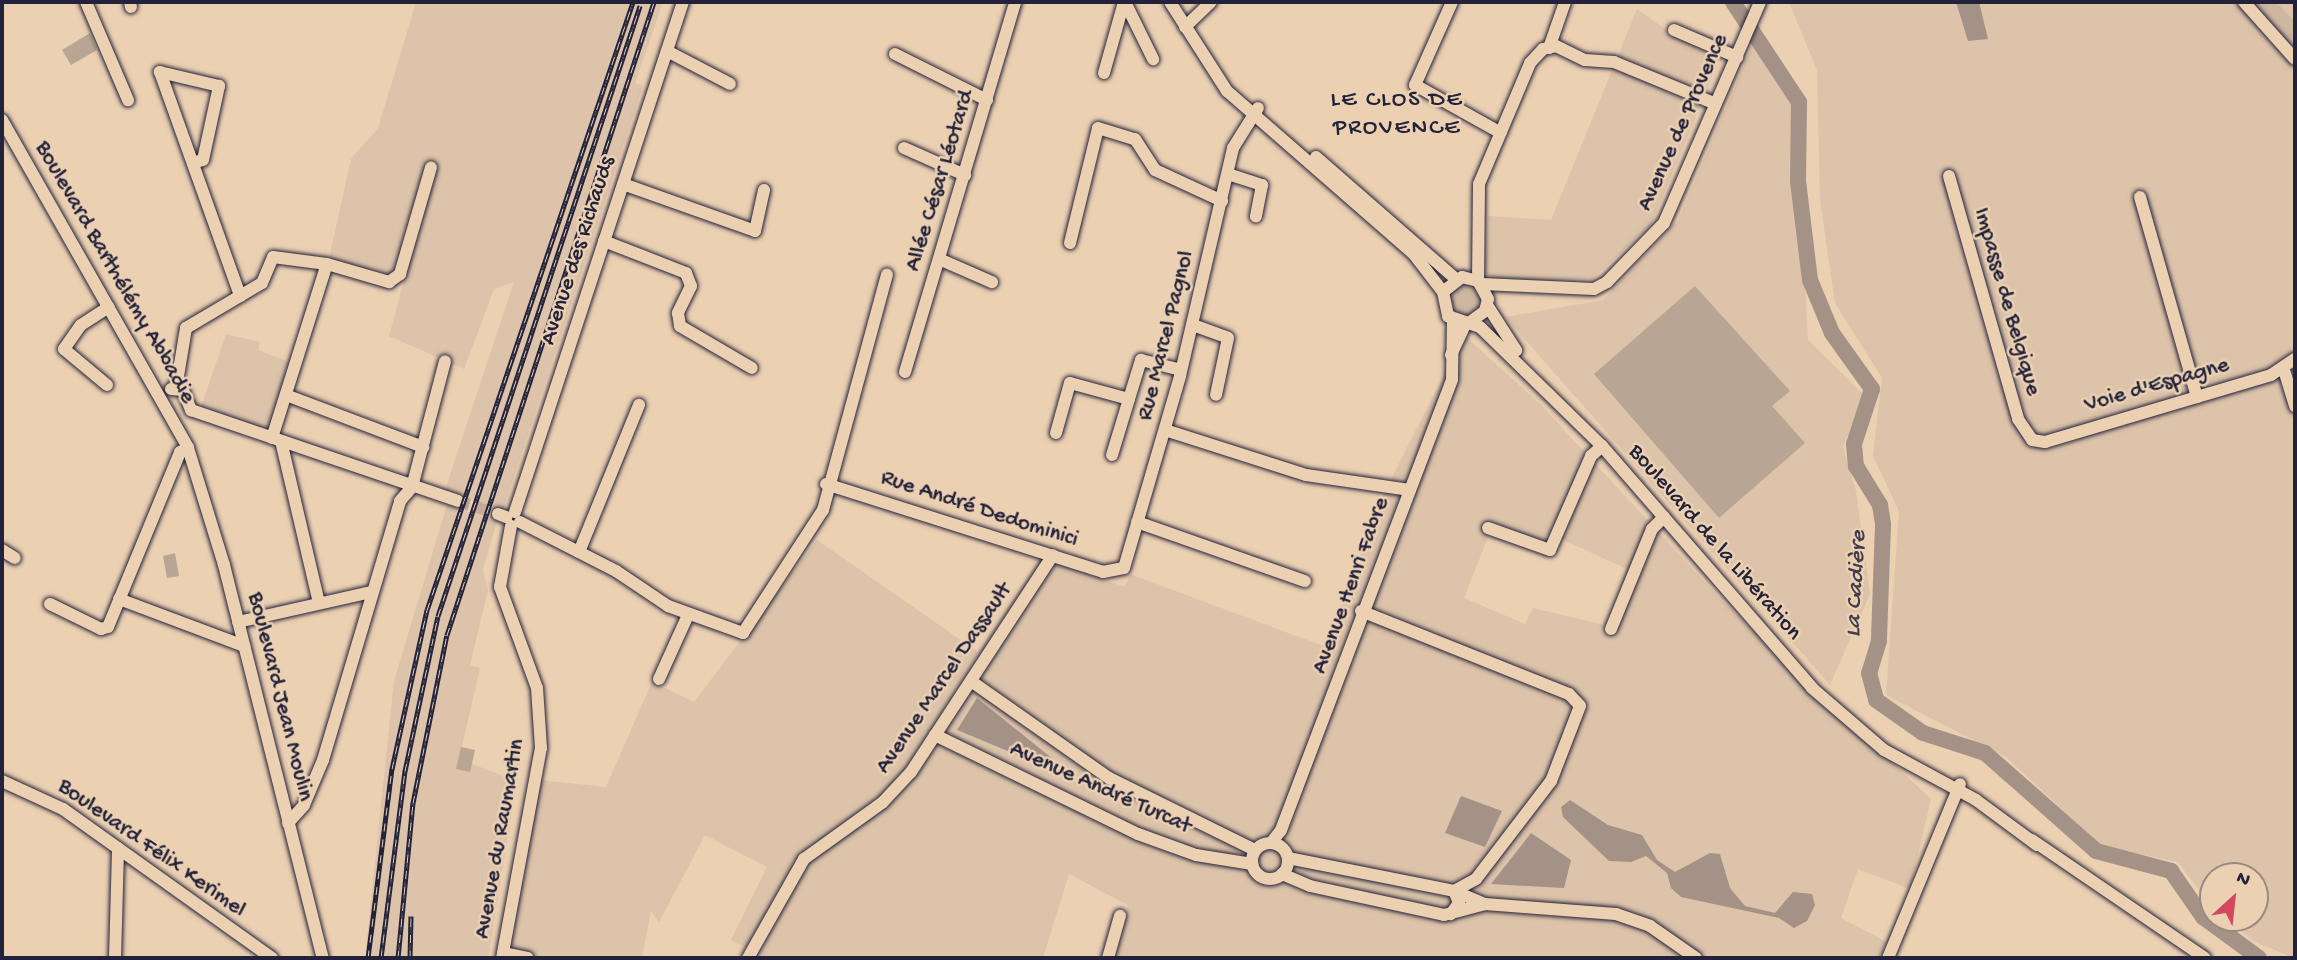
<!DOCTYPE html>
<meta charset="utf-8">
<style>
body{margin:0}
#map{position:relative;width:2297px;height:960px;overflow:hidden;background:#ebd0b2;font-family:"Gochi Hand",sans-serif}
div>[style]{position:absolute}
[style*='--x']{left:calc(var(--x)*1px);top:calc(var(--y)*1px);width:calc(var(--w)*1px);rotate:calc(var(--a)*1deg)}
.built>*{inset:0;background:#dcc3a9}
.green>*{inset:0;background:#ceb7a1}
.round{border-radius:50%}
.water>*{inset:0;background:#a49287}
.river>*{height:16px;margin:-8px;padding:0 8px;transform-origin:8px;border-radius:8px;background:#a49287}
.building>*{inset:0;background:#b9a594}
.minor-tunnel>*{height:12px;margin-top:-6px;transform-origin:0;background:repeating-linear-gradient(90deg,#c3ad9a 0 12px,transparent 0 18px)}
.roads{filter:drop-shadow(0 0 2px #22223b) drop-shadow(0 0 2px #22223b)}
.minor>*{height:12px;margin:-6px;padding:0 6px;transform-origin:6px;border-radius:6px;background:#ebd0b2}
.minor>.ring{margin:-6px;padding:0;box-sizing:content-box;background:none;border:12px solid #ebd0b2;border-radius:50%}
.rail>*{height:5px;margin-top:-2.5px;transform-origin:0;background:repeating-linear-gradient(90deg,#ebd0b2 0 8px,#22223b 0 16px);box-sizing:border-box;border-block:2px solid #22223b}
span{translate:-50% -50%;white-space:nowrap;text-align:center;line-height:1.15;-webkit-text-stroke:5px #ebd0b2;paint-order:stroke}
.street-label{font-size:23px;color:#22223b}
.neighbourhood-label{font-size:24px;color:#22223b;letter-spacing:2px}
.water-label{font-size:24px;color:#423e4e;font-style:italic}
.frame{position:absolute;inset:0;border:4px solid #22223b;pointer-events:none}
.north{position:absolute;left:2199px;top:862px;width:70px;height:70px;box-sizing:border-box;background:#ebd0b2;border:2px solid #9b8a82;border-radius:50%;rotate:27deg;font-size:19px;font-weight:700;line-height:28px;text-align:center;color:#22223b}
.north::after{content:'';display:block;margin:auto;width:24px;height:32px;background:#d1495b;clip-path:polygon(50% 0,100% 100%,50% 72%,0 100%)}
</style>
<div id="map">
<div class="built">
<div style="clip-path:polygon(416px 2px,663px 2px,635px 83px,643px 86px,503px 510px,445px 490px,514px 282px,494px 289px,464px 369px,389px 336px,404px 281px,329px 259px,351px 159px,378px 128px)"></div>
<div style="clip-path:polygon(1789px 2px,2295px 2px,2295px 958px,2255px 942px,2225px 918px,2255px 918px,2255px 876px,2213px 876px,2213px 909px,2178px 862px,2101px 846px,2006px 757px,1886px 695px,1899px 511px,1873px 456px,1882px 378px,1835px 303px,1820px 200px,1817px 70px)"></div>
<div style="clip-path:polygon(1637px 9px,1665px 29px,1722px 53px,1651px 225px,1592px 279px,1500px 281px,1485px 273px,1488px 216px,1551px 220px)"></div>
<div style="clip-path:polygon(1752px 46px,1795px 101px,1808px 340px,1865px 396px,1843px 447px,1856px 491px,1870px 594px,1830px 685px,1505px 317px,1603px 300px,1679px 219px)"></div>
<div style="clip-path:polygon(226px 334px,260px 342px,258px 350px,290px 362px,270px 432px,201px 407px)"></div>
<div style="clip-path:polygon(evenodd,1464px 335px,1541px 405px,1725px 604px,1931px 799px,1910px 889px,1858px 869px,1841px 918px,1887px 942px,1879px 958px,1112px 958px,1128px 905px,1069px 874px,1043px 958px,765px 958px,731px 940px,767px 867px,705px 835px,659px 922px,651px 911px,642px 958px,509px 958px,539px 780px,606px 787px,652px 682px,694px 702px,817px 540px,978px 652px,1041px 557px,1125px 587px,1130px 574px,1326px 647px,1382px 497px,1464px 335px,1492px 527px,1548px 548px,1557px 537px,1627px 569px,1608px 626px,1533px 608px,1525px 624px,1464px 598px,1492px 527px)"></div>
<div style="clip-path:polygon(447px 505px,497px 521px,483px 569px,488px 590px,470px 665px,480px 668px,457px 768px,472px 764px,509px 778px,514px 756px,521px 757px,488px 958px,365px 958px,394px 681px)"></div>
</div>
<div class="green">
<div style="clip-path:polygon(2251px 2px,2276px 2px,2295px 22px,2295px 51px)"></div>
<div class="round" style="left:1450px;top:285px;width:30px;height:30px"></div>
</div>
<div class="water">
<div style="clip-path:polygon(1956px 2px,1979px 2px,1988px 39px,1968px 41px)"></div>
<div style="clip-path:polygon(977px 698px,1053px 759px,1052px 764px,1046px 767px,957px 730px)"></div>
<div style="clip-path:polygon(1461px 796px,1502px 811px,1485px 847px,1445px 833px)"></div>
<div style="clip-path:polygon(1570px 800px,1608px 825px,1642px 835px,1657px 860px,1675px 872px,1710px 853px,1720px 854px,1730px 888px,1745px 906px,1775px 913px,1793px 892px,1812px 894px,1815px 905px,1807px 921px,1794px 928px,1779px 918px,1681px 897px,1671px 888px,1667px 873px,1646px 856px,1631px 862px,1609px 861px,1563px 817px,1561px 807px)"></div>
<div style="clip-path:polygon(1531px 833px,1571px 860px,1564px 888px,1491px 884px)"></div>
</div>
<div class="river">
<div style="--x:1733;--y:2;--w:120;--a:56.6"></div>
<div style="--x:1799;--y:102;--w:79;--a:90.7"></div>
<div style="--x:1798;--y:181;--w:100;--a:83.1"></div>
<div style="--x:1810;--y:280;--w:57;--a:67.5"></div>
<div style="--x:1832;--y:333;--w:69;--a:54.5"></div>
<div style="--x:1872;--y:389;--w:58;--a:108.1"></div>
<div style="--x:1854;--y:444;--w:22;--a:85"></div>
<div style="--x:1856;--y:466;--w:46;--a:58.4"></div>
<div style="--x:1880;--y:505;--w:19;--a:81"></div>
<div style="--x:1883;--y:524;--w:117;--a:92"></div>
<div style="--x:1879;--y:641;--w:34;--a:107"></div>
<div style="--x:1869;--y:673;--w:28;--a:75"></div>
<div style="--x:1876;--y:700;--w:57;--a:35.1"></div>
<div style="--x:1923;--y:733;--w:65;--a:17.9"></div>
<div style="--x:1985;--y:753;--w:148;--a:41.4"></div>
<div style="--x:2096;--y:851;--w:78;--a:14.9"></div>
<div style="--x:2171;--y:871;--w:56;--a:55.2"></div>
<div style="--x:2203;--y:917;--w:69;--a:36.2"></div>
</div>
<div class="building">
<div style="clip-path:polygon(90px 33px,97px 50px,71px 65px,62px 50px)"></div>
<div style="clip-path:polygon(1695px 286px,1790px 391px,1772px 406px,1805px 443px,1719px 518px,1594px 374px)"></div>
<div style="clip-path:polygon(175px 553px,179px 576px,167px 578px,163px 556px)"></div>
<div style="clip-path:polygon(461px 747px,475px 750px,470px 772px,456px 769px)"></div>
</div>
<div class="minor-tunnel">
<div style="--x:458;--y:501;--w:42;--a:18"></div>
</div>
<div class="roads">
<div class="minor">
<div style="--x:86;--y:2;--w:107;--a:66.8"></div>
<div style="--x:130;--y:2;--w:5;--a:79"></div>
<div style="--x:1125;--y:2;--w:64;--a:63.8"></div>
<div style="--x:1170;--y:2;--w:106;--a:57.4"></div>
<div style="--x:1227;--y:91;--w:247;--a:41.1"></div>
<div style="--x:1413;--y:253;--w:49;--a:52.4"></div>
<div style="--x:1452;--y:2;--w:91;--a:114"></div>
<div style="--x:1415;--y:85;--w:98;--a:29.2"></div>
<div style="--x:2244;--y:2;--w:76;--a:48.2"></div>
<div style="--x:1185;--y:27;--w:36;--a:-44"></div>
<div style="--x:1674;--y:30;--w:69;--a:23.2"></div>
<div style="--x:1549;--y:48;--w:49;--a:-70.8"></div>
<div style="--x:667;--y:51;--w:71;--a:27.6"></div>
<div style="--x:895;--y:54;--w:103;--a:26.6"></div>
<div style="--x:1104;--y:73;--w:74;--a:-74.3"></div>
<div style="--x:2;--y:120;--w:377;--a:60.4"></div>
<div style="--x:188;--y:448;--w:122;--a:72.9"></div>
<div style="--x:224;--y:565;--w:405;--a:75.9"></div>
<div style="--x:904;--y:148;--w:67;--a:23.9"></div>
<div style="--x:1316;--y:157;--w:186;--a:41.1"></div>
<div style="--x:193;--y:163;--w:10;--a:-17"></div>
<div style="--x:203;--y:160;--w:76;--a:-77.8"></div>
<div style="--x:219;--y:86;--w:61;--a:-166.7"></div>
<div style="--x:160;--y:72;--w:238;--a:70.3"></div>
<div style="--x:1228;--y:174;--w:36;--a:18"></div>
<div style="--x:1262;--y:185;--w:32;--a:101"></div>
<div style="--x:1949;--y:176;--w:253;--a:74.1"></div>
<div style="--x:2018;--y:419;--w:25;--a:56"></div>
<div style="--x:2032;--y:440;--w:13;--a:9"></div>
<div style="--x:2045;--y:442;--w:236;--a:-16.5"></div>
<div style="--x:2271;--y:375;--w:29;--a:-34"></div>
<div style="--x:623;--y:184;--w:140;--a:19.6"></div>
<div style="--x:755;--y:231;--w:42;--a:-77.6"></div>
<div style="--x:2140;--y:197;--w:208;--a:74.1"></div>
<div style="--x:604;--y:241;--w:88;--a:21.3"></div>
<div style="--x:686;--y:273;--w:14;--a:69"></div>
<div style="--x:691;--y:286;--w:30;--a:116"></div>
<div style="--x:678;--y:313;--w:13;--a:81"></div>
<div style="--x:680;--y:326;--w:83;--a:30.3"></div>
<div style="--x:1070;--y:243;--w:118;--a:-76.3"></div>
<div style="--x:1098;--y:128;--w:39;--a:17"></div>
<div style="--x:1135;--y:139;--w:37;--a:57"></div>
<div style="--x:1155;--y:170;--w:74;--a:24.8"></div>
<div style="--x:939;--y:259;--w:58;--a:23.5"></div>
<div style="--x:1478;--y:281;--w:97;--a:-89.4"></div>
<div style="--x:1479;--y:184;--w:131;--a:-67.1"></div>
<div style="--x:1530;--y:63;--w:19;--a:-47"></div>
<div style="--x:1543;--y:49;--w:13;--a:-13"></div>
<div style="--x:1556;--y:46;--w:32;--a:26"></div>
<div style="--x:1585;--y:60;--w:29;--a:4"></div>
<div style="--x:1614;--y:62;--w:110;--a:22.4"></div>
<div style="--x:1482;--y:284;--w:112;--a:2.6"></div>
<div style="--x:1594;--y:289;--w:15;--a:-28"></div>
<div style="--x:1607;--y:282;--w:82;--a:-46"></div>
<div style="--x:1664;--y:223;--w:241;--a:-66.5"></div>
<div style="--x:1487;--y:305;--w:54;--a:57.2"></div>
<div style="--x:1470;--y:322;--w:19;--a:-36"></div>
<div style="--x:1485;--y:311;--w:12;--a:-76"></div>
<div style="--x:1488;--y:299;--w:21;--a:-119"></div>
<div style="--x:1478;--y:281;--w:16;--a:-166"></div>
<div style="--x:1462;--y:277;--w:24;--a:142"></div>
<div style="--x:1443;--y:292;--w:25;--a:78"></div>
<div style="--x:1448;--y:316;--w:34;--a:19"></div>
<div style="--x:1480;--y:327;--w:170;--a:44.3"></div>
<div style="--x:1602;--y:446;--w:320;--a:49"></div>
<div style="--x:1812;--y:688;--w:95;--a:40.7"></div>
<div style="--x:1884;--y:750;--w:105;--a:28.5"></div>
<div style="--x:1976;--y:800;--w:76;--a:36.4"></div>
<div style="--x:1193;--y:325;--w:37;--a:20"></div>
<div style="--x:1228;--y:338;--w:58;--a:101.9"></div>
<div style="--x:1451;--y:355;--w:35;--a:-65"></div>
<div style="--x:2284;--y:370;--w:38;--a:73"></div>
<div style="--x:905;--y:372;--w:386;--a:-73.4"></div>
<div style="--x:107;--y:385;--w:56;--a:-140.1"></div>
<div style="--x:64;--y:349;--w:29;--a:-55"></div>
<div style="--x:81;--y:325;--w:33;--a:-33"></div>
<div style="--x:176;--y:388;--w:61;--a:-80.5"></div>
<div style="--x:186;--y:328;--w:88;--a:-30.6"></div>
<div style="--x:262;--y:283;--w:28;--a:-67"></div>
<div style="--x:273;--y:257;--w:54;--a:7.4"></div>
<div style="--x:327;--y:264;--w:65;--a:16.2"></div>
<div style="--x:389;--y:282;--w:14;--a:-36"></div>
<div style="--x:400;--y:274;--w:111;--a:-73.8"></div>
<div style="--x:171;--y:389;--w:12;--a:5"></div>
<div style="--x:183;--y:390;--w:22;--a:68"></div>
<div style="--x:286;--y:395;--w:147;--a:20.8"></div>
<div style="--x:191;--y:410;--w:282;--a:18.8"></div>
<div style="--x:1165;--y:430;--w:148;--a:17.7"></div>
<div style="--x:1306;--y:475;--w:105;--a:8.2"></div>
<div style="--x:1056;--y:433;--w:52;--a:-74.4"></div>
<div style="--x:1070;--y:383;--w:61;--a:15.2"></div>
<div style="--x:1129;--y:399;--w:41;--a:-72.9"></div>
<div style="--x:1141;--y:360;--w:41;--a:14"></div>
<div style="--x:272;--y:438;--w:182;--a:-72.5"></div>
<div style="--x:281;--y:441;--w:166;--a:76.8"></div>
<div style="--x:1112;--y:455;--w:59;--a:-73.1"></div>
<div style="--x:826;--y:484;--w:291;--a:17.6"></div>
<div style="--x:1103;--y:572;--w:21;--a:-11"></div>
<div style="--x:1124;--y:568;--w:200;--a:-73.7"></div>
<div style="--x:1180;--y:376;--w:234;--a:-76.9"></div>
<div style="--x:1233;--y:148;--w:47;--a:-58"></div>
<div style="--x:515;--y:512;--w:537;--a:-71.77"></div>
<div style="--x:498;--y:514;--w:9;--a:21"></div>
<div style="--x:520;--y:522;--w:108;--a:27"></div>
<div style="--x:616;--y:571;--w:63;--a:33.9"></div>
<div style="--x:668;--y:606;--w:80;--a:19.8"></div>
<div style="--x:743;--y:633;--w:147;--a:-57"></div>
<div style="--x:823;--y:510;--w:244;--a:-74.8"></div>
<div style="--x:1137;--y:522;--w:178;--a:19.4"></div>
<div style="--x:1488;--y:528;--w:66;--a:19.5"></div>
<div style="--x:1550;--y:550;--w:103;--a:-66.4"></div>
<div style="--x:1591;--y:456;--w:15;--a:-42"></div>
<div style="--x:2;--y:550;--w:15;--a:32"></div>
<div style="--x:579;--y:552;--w:159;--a:-67.8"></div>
<div style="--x:119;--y:599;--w:134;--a:20.6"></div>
<div style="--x:50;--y:604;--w:57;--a:26.1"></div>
<div style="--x:101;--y:629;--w:7;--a:-16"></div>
<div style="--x:108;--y:627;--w:189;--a:-67.6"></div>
<div style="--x:180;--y:452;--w:9;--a:-27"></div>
<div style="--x:1361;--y:611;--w:224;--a:21.8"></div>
<div style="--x:1569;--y:694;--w:16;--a:47"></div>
<div style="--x:1580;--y:706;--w:80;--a:111.1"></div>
<div style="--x:1551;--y:781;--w:123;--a:127.4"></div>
<div style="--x:1476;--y:879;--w:25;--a:151"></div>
<div style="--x:1454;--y:891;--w:13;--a:67"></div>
<div style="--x:1459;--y:903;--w:14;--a:126"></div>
<div style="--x:238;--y:622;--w:136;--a:-12.7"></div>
<div style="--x:1611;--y:629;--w:108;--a:-67.7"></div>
<div style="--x:1652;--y:529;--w:17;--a:-45"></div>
<div style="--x:659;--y:679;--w:70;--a:-65.6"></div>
<div style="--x:971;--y:681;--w:169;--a:35.1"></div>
<div style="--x:1109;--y:778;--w:163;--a:26.3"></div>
<div style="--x:935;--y:735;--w:226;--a:26"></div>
<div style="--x:1138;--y:834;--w:62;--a:19.9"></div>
<div style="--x:1196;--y:855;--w:57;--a:9.1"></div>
<div style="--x:2;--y:781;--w:67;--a:24.7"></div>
<div style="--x:63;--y:809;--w:257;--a:35.5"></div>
<div style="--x:288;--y:823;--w:24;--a:-48"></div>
<div style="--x:304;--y:805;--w:49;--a:-67.1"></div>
<div style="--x:323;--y:760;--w:270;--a:-73.4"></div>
<div style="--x:400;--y:501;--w:18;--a:-49"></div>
<div style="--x:412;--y:487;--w:130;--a:-75.3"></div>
<div style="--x:2032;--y:840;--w:209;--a:34.3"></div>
<div class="ring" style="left:1252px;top:843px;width:24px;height:24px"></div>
<div style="--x:1271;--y:843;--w:16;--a:-52"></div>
<div style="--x:1281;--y:830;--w:482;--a:-69.2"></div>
<div style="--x:1452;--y:379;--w:60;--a:-89"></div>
<div style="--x:1288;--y:858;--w:169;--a:11.2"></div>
<div style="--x:1454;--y:891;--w:34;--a:23"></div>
<div style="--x:1485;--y:904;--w:131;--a:4.4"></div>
<div style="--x:1616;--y:914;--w:36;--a:19"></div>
<div style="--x:1650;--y:926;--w:56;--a:34.8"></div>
<div style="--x:1282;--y:874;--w:30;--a:23"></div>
<div style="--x:1310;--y:886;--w:137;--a:12.2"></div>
<div style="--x:1444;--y:915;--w:42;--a:-15"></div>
<div style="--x:503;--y:953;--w:25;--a:11"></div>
<div style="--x:115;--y:958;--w:110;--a:-88.4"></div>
<div style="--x:502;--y:958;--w:214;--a:-79.5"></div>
<div style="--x:541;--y:748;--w:60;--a:-93.8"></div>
<div style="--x:537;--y:688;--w:108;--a:-110.1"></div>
<div style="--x:500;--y:587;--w:62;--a:-79.8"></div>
<div style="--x:748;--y:958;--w:114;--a:-60.5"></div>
<div style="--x:804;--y:859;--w:97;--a:-35.8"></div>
<div style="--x:883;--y:802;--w:41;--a:-47"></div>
<div style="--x:911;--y:772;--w:259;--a:-56.8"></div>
<div style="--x:1108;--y:958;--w:44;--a:-74.1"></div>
<div style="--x:1888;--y:958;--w:188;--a:-67.5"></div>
</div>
</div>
<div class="rail">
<div style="--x:368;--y:958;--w:191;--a:-82.8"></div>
<div style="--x:392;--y:769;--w:163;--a:-77.6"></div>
<div style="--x:427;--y:610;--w:642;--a:-71.28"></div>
<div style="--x:381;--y:958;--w:189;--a:-82.7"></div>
<div style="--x:405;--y:771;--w:158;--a:-78"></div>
<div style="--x:438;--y:616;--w:643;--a:-71.68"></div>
<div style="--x:398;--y:958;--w:156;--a:-84.5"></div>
<div style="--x:413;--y:803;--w:171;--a:-78.6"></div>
<div style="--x:447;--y:635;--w:666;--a:-71.89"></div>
<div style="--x:410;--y:958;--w:42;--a:-88.6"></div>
</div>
<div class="street-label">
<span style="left:1684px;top:123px;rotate:-66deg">Avenue de Provence</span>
<span style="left:941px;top:181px;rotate:-73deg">Allée César Léotard</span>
<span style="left:579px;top:251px;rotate:-72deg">Avenue des Richauds</span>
<span style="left:114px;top:273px;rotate:60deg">Boulevard Barthélémy Abbadie</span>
<span style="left:2006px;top:302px;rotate:74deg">Impasse de Belgique</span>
<span style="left:1167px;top:336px;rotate:-76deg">Rue Marcel Pagnol</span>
<span style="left:2157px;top:386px;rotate:-16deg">Voie d'Espagne</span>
<span style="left:979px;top:510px;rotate:18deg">Rue André Dedominici</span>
<span style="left:1714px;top:543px;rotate:49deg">Boulevard de la Libération</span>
<span style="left:1352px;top:586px;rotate:-70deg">Avenue Henri Fabre</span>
<span style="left:945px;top:679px;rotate:-56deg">Avenue Marcel Dassault</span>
<span style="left:279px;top:697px;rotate:76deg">Boulevard Jean Moulin</span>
<span style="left:1100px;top:789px;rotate:24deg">Avenue André Turcat</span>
<span style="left:501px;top:839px;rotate:-80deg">Avenue du Raumartin</span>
<span style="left:151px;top:849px;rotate:35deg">Boulevard Félix Kerimel</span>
</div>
<div class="neighbourhood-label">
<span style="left:1397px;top:115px">LE CLOS DE<br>PROVENCE</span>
</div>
<div class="water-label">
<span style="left:1857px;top:584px;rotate:-87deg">La Cadière</span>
</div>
<div class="frame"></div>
<div class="north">N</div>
</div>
